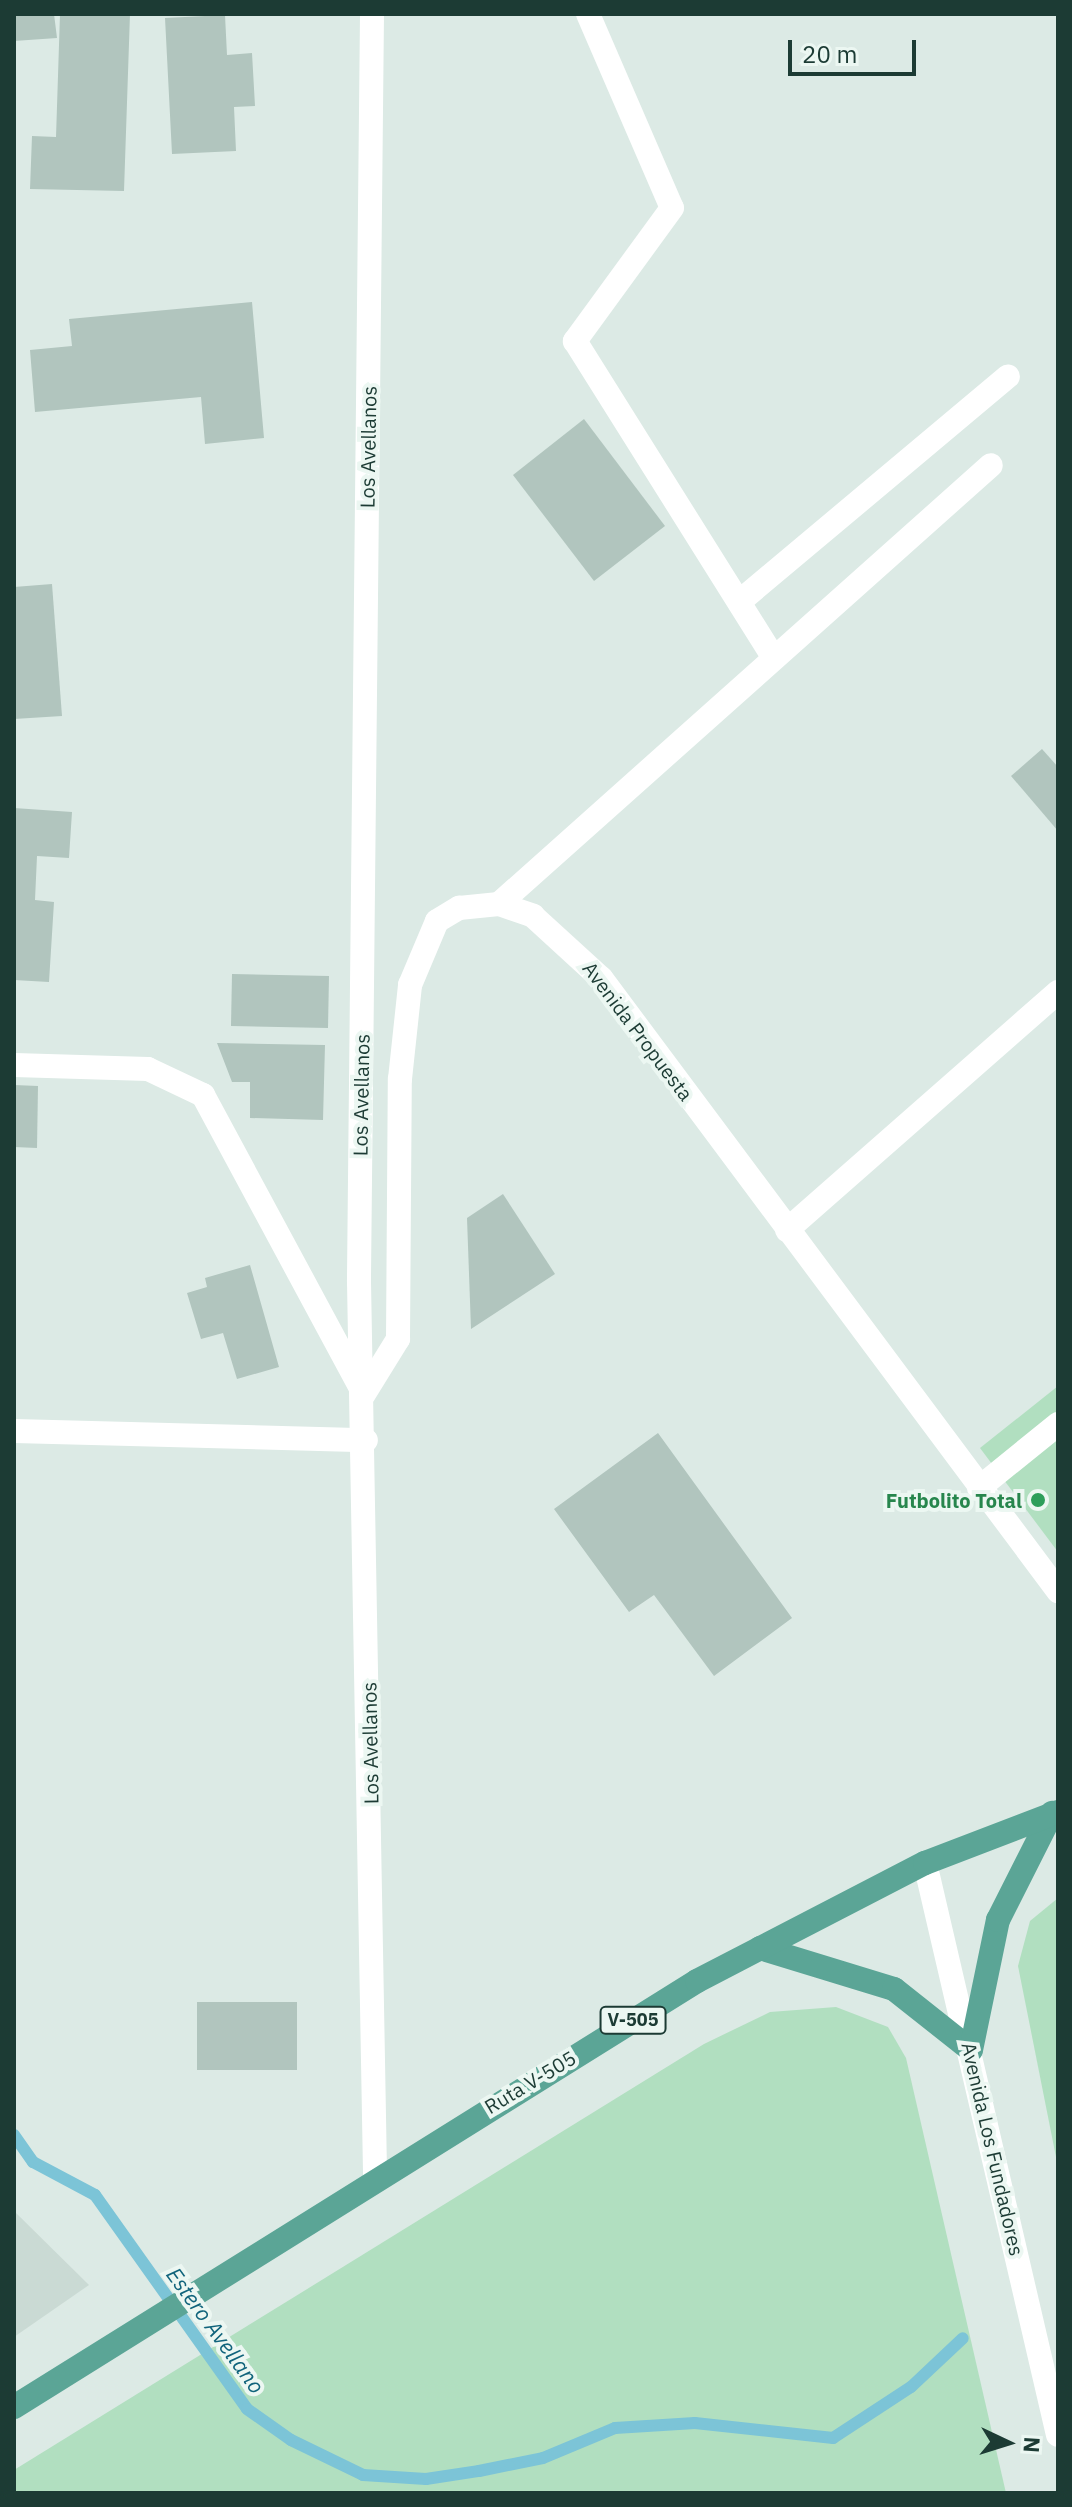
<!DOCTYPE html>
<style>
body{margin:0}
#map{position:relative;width:1072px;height:2507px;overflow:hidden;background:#dceae5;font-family:"IBM Plex Sans",sans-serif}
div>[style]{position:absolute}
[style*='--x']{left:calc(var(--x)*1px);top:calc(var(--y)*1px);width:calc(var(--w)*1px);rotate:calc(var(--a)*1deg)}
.built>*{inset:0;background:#cadad4}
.green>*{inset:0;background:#b1dfc0}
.stream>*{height:12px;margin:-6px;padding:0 6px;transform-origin:6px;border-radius:6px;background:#7cc4d7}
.building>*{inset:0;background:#b1c5be}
.minor>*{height:24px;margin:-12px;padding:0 12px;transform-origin:12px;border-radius:12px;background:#fff}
.major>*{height:24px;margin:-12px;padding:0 12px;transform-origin:12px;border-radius:12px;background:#5ba596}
.dots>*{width:22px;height:22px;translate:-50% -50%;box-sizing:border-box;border:4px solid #ecf7f2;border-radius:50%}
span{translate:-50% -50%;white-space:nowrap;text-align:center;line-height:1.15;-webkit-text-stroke:8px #ecf7f2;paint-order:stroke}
.shield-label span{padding:2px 6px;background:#ecf7f2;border:2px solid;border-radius:6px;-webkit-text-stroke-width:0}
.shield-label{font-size:18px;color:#1c3b34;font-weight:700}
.street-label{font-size:20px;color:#1c3b34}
.leisure-label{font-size:20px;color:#27864d;font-weight:700}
.right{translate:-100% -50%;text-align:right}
.water-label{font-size:22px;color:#11647c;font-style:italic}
.frame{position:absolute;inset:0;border:16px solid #1c3b34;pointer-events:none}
.north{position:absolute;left:968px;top:2403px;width:80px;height:80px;-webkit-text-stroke:6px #ecf7f2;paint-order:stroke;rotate:94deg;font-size:22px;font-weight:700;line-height:32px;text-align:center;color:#1c3b34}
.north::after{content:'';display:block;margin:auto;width:28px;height:36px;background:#1c3b34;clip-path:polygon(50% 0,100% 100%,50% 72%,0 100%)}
.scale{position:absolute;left:788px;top:40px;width:128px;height:36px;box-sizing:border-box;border:4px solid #1c3b34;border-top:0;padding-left:10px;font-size:24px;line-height:28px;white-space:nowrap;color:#1c3b34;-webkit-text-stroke:6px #ecf7f2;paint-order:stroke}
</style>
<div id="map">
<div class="built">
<div style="clip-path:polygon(14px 2211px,89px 2285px,14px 2337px)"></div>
</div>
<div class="green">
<div style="clip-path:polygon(1058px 1386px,1058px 1552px,980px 1448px)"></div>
<div style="clip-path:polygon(1058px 1898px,1058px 2167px,1018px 1966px,1030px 1921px)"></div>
<div style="clip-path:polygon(836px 2007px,888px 2027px,906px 2058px,1006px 2493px,14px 2493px,14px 2470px,704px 2044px,770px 2012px)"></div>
</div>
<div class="stream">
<div style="--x:14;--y:2135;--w:33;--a:55"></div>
<div style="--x:33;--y:2162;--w:70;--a:28"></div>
<div style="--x:95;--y:2195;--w:262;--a:54.6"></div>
<div style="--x:247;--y:2409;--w:54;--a:35.2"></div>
<div style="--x:291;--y:2440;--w:80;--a:25.9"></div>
<div style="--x:363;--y:2475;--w:63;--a:3.6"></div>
<div style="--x:426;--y:2479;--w:54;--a:-8.6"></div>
<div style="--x:479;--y:2471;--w:65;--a:-11.5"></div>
<div style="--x:543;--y:2458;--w:78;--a:-22.6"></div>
<div style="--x:615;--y:2428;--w:80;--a:-3.6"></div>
<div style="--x:695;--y:2423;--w:139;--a:6.2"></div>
<div style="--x:833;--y:2438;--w:93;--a:-33.2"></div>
<div style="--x:911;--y:2387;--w:71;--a:-43.3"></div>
</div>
<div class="building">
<div style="clip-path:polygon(14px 14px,54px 14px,57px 38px,14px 41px)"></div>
<div style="clip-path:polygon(60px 14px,130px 14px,124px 191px,30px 189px,32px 136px,56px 137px)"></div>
<div style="clip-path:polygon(225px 15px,227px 55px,252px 53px,255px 106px,234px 107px,236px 151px,172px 154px,165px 18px)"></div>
<div style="clip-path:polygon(252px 302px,264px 438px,205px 444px,201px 397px,35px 412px,30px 350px,72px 346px,69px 319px)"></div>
<div style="clip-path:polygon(584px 419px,665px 526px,594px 581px,513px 475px)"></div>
<div style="clip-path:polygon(52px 584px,62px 716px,14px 719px,14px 587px)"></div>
<div style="clip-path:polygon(1042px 749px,1058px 767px,1058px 831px,1011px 776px)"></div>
<div style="clip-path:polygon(14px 808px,72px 812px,69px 858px,37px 856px,35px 900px,54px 902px,49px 982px,14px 980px)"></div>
<div style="clip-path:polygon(232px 974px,329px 976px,328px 1028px,231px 1026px)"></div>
<div style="clip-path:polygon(217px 1043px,325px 1045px,323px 1120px,250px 1118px,250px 1082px,232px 1082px)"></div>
<div style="clip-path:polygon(14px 1085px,38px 1086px,37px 1148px,14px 1147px)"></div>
<div style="clip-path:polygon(503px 1194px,555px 1274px,471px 1329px,467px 1218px)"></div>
<div style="clip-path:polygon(250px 1265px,279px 1367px,237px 1379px,223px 1333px,201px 1339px,187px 1293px,207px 1287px,205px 1278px)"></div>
<div style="clip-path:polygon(658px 1433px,792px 1618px,714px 1676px,654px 1595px,629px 1612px,554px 1509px)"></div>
<div style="clip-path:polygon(197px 2002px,297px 2002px,297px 2070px,197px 2070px)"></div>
</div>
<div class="minor">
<div style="--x:372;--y:14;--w:1268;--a:90.59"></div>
<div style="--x:359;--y:1282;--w:894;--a:88.97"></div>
<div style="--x:588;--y:14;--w:211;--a:66.6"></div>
<div style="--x:672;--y:208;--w:165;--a:126.1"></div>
<div style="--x:575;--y:341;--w:374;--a:57.9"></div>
<div style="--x:739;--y:602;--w:351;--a:-40"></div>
<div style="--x:499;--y:904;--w:659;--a:-41.74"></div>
<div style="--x:14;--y:1065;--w:134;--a:1.7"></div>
<div style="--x:148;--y:1069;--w:61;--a:25.3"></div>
<div style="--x:203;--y:1095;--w:334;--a:61.7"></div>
<div style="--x:787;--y:1230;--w:361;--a:-41.3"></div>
<div style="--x:364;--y:1394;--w:65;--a:-58.3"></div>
<div style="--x:398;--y:1339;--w:260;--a:-89.6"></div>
<div style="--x:400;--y:1079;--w:95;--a:-83.9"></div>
<div style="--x:410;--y:985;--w:69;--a:-67.1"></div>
<div style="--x:437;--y:921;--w:26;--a:-31"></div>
<div style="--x:459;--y:908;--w:40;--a:-5.7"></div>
<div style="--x:499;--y:904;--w:36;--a:19"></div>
<div style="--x:533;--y:916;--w:92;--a:42.4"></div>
<div style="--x:601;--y:978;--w:765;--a:53.29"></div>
<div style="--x:14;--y:1431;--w:352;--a:1.5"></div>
<div style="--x:979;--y:1488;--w:102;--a:-39"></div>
<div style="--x:925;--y:1863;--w:587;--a:76.91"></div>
</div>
<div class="major">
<div style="--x:760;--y:1948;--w:140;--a:17"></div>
<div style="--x:894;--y:1989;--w:98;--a:38.4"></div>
<div style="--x:971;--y:2050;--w:133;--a:-78.3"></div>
<div style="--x:998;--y:1920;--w:120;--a:-63.2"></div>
<div style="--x:14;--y:2407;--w:805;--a:-31.95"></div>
<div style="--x:697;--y:1981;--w:257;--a:-27.4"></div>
<div style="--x:925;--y:1863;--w:142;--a:-21"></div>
</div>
<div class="dots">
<div style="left:1038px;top:1500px;background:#2e9e5b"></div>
</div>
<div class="shield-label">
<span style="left:633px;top:2020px">V-505</span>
</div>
<div class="street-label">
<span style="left:368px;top:447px;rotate:-89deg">Los Avellanos</span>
<span style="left:638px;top:1031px;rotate:53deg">Avenida Propuesta</span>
<span style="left:361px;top:1095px;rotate:-89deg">Los Avellanos</span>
<span style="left:370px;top:1743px;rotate:-91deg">Los Avellanos</span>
<span style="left:530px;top:2082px;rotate:-31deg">Ruta V-505</span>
<span style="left:993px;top:2149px;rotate:77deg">Avenida Los Fundadores</span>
</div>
<div class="leisure-label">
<span class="right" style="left:1022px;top:1500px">Futbolito Total</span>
</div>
<div class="water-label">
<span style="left:216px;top:2330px;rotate:54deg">Estero Avellano</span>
</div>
<div class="frame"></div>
<div class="north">N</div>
<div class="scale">20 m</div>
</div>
